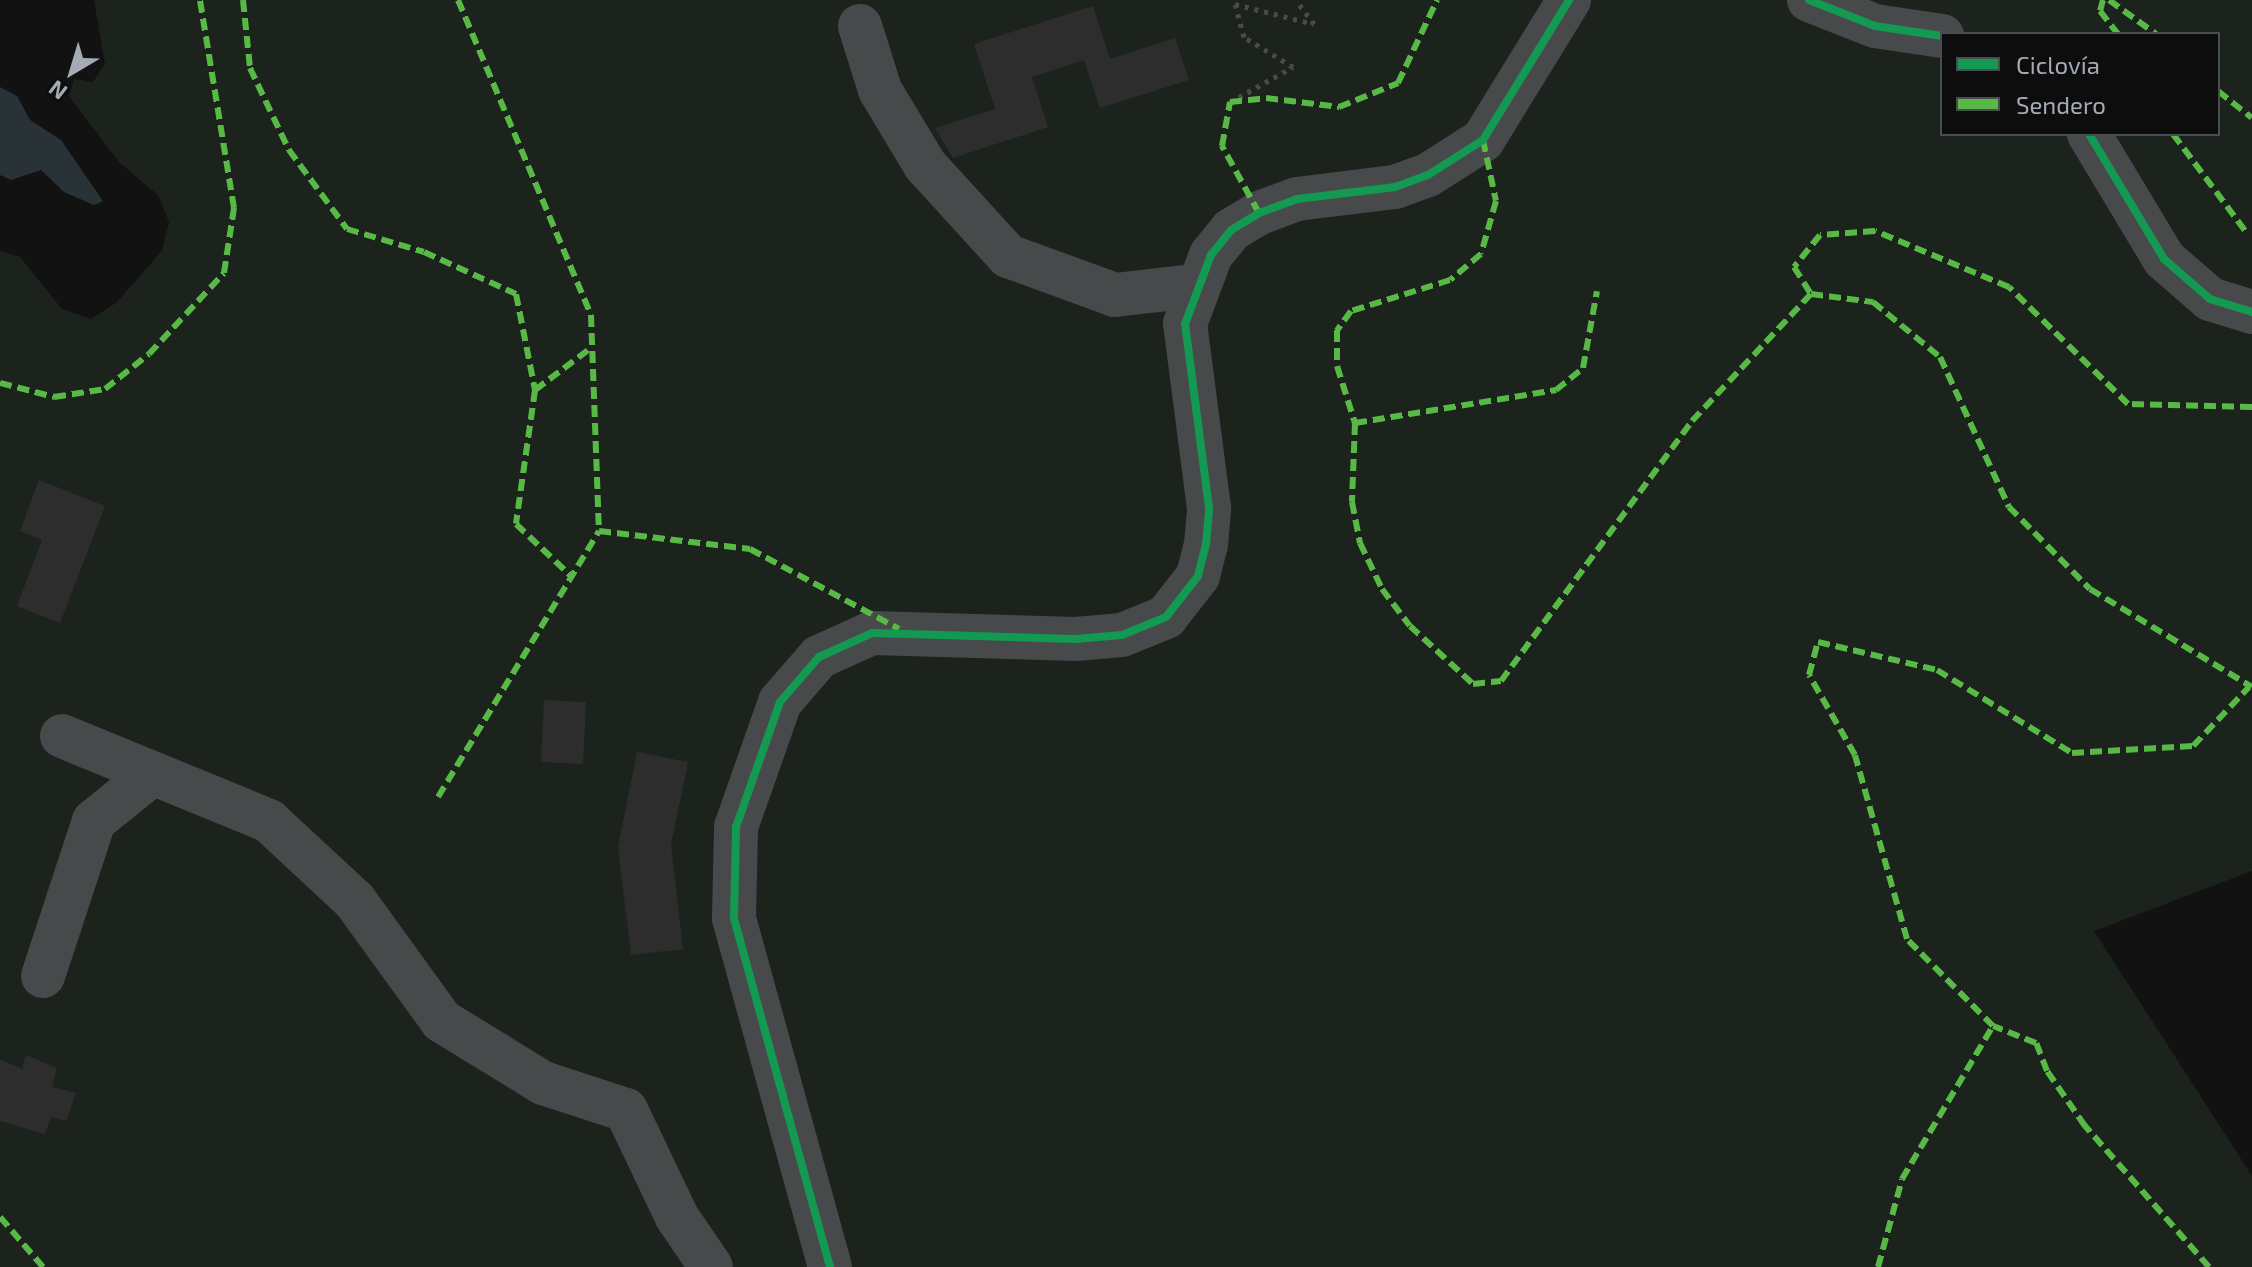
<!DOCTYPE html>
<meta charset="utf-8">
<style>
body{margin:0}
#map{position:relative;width:2252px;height:1267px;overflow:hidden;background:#121213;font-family:"Exo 2",sans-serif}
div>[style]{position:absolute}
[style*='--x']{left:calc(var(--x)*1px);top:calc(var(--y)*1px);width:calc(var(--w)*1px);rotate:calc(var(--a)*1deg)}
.green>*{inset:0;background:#1c231d}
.water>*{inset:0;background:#293236}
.building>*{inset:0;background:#2d2d2e}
.path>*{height:5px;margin-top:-2.5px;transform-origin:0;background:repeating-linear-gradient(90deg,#484a4d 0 4px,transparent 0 10px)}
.minor>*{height:44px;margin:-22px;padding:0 22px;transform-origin:22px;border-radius:22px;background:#47494b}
.quiet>*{height:6px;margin-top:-3px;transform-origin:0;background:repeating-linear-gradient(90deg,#58b947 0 12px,transparent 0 18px)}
.cycleway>*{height:8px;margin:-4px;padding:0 4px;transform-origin:4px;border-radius:4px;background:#139951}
span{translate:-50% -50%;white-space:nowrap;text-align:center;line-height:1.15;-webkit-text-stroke:7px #0d0d0e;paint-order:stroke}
.legend{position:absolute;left:1940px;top:32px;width:280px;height:104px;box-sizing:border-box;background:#0d0d0e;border:2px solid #494c50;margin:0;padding:10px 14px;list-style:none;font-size:24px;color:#a4abb4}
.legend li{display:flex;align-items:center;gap:16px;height:40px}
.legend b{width:40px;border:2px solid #494c50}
.north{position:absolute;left:32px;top:32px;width:80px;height:80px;-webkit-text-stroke:6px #0d0d0e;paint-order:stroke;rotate:218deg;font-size:22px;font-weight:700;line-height:32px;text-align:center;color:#a4abb4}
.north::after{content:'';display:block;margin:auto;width:28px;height:36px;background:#a4abb4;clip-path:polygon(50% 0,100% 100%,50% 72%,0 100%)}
</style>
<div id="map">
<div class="green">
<div style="clip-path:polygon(evenodd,94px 0,2252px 0,2252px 871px,2094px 931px,2252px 1176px,2252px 1267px,0 1267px,0 251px,20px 257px,62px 309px,91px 319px,116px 303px,162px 251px,169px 222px,158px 195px,119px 162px,69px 96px,74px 79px,93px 82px,105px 64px,94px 0,1942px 34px,2218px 34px,2218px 134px,1942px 134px,1942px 34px)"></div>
</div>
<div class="water">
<div style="clip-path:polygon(0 87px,17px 96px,30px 120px,61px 140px,103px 201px,94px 205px,64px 192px,41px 170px,11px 180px,0 175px)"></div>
</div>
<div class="building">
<div style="clip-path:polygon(1093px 6px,1110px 59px,1175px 38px,1189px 80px,1100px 108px,1084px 60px,1032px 77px,1048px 127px,953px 158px,935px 128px,995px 109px,974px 44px)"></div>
<div style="clip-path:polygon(39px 480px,105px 506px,60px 623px,17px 606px,42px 540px,20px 531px)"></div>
<div style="clip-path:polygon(544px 700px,586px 702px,583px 764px,541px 762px)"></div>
<div style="clip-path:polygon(637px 752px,688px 762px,671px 845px,683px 949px,631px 955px,618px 847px)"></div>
<div style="clip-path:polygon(26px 1055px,57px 1068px,52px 1087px,76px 1093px,66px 1121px,51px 1117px,45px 1134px,0 1121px,0 1059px,22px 1069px)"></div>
</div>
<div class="path">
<div style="--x:1230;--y:102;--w:72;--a:-29.1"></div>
<div style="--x:1293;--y:67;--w:57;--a:-148.5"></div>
<div style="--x:1244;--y:37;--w:34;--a:-105"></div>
<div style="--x:1235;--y:4;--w:81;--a:14.2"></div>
<div style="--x:1314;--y:24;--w:30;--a:-127"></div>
</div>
<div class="minor">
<div style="--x:1809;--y:0;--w:71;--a:21.5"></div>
<div style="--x:1875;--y:26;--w:68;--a:8.5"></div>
<div style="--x:860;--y:26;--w:67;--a:72.6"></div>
<div style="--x:880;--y:90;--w:87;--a:59"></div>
<div style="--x:925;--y:165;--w:123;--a:47.6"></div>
<div style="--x:1008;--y:256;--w:114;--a:20"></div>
<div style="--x:1115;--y:295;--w:80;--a:-6.5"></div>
<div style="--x:2089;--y:134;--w:146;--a:59"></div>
<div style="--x:2164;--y:259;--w:61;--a:41"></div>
<div style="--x:2210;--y:299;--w:44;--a:17.2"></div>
<div style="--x:62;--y:736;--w:224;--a:22.3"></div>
<div style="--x:269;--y:821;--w:117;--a:42.9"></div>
<div style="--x:355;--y:901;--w:148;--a:54.1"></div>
<div style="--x:442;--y:1021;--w:119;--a:31.5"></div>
<div style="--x:543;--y:1083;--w:87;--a:18"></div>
<div style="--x:626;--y:1110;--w:119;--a:64.5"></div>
<div style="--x:677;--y:1217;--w:60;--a:55.8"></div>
<div style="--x:43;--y:976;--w:163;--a:-71.8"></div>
<div style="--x:94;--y:821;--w:75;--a:-39"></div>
<div style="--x:830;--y:1267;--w:362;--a:-105.4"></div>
<div style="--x:734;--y:918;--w:91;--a:-88.7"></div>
<div style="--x:736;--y:827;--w:133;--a:-70.6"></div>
<div style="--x:780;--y:702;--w:60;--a:-49.1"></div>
<div style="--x:819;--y:657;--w:58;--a:-24.4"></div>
<div style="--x:872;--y:633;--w:203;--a:1.7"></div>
<div style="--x:1075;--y:639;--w:47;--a:-4.9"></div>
<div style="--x:1122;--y:635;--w:48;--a:-22.2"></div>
<div style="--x:1166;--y:617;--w:52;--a:-52"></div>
<div style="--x:1198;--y:576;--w:32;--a:-76"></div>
<div style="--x:1206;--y:545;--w:37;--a:-85"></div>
<div style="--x:1209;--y:508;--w:186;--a:-97.4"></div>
<div style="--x:1185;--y:324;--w:74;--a:-69.4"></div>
<div style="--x:1211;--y:255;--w:32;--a:-51"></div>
<div style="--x:1231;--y:230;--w:33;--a:-31"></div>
<div style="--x:1259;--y:213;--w:40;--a:-20.2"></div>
<div style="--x:1297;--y:199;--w:99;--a:-7"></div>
<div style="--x:1395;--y:187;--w:35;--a:-20"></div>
<div style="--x:1428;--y:175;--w:65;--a:-32.5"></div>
<div style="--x:1483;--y:140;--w:164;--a:-58.4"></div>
</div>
<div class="quiet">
<div style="--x:243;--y:0;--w:68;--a:84.1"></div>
<div style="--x:250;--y:68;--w:91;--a:64.6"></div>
<div style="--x:289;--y:150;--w:98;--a:53.7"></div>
<div style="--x:347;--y:229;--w:80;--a:16.6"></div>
<div style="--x:424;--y:252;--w:101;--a:24.5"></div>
<div style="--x:516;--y:294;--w:98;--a:78.8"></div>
<div style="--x:535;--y:390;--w:71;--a:-37"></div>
<div style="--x:458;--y:0;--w:342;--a:67.1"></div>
<div style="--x:591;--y:315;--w:216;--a:87.9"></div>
<div style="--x:2103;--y:0;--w:11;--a:105"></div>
<div style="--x:2100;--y:11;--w:29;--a:52"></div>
<div style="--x:2109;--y:0;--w:58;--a:35.9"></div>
<div style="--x:2218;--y:91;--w:43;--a:38.5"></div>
<div style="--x:2173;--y:134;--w:122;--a:53.3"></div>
<div style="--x:1483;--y:140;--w:62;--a:78"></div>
<div style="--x:1496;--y:201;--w:55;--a:105.8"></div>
<div style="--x:1481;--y:254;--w:40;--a:140"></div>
<div style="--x:1450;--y:280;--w:104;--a:162.6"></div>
<div style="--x:1351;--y:311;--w:24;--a:126"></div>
<div style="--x:1337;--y:330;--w:36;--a:90"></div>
<div style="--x:1337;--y:366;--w:60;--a:72.5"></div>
<div style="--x:1355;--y:423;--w:79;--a:92.2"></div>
<div style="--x:1352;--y:502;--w:42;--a:79"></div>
<div style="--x:1360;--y:543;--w:51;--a:64.4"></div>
<div style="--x:1382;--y:589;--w:46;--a:52.9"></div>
<div style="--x:1410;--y:626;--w:86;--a:42.6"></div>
<div style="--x:1473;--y:684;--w:28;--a:-6"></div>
<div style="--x:1501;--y:681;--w:323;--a:-53.7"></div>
<div style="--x:1692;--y:421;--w:174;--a:-46.9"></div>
<div style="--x:1259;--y:213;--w:77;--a:-118.9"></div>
<div style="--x:1222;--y:146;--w:45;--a:-79.7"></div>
<div style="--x:1230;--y:102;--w:36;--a:-6"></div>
<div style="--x:1266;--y:98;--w:74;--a:7"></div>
<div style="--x:1339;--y:107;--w:64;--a:-22.1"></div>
<div style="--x:1398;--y:83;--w:92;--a:-64.8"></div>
<div style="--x:0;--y:383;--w:56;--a:14.5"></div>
<div style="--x:54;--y:397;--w:52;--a:-8.9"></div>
<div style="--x:105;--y:389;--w:56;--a:-38.5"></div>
<div style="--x:149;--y:354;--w:110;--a:-47.2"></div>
<div style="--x:224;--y:273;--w:66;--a:-81.3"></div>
<div style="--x:234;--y:208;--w:211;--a:-99.3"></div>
<div style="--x:535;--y:390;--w:135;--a:98.1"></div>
<div style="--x:516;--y:524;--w:76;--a:43.4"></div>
<div style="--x:2252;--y:407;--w:124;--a:-178.6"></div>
<div style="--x:2128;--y:404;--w:167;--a:-135.5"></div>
<div style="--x:2009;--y:287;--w:145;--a:-157.3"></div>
<div style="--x:1875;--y:231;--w:55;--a:175.8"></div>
<div style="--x:1820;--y:235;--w:41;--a:129.1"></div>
<div style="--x:1794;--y:267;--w:32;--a:58"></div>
<div style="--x:1811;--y:294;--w:63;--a:7.4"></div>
<div style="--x:1873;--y:302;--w:87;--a:39.4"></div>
<div style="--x:1940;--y:357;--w:165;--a:65.3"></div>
<div style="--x:2009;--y:507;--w:115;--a:45.4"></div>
<div style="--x:2090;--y:589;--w:189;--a:31.2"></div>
<div style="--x:1355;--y:423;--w:204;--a:-9.3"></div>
<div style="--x:1556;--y:390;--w:35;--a:-39"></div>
<div style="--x:1583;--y:368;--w:78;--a:-79.7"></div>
<div style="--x:438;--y:797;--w:311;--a:-58.8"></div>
<div style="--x:599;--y:531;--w:152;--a:6.8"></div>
<div style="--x:750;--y:549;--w:169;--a:28.2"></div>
<div style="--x:0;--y:1217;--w:66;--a:49.3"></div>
<div style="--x:1878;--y:1267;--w:91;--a:-74.7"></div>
<div style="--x:1902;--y:1179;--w:178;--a:-59.3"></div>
<div style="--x:2209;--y:1267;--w:188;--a:-131.3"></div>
<div style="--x:2085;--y:1126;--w:67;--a:-124.6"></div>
<div style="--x:2047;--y:1071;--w:30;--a:-111"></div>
<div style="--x:2036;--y:1043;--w:46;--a:-158.4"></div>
<div style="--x:1993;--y:1026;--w:122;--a:-134.7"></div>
<div style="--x:1907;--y:939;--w:191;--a:-105.8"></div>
<div style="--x:1855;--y:755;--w:92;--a:-119.9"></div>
<div style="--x:1809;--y:675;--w:34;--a:-75"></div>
<div style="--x:1818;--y:642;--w:122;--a:13.2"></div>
<div style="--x:1937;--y:670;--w:158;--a:31.6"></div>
<div style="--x:2072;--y:753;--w:121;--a:-3.3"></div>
<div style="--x:2193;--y:746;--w:81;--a:-46.5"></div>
</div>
<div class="cycleway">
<div style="--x:1809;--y:0;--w:71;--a:21.5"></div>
<div style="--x:1875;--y:26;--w:68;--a:8.5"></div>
<div style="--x:2089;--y:134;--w:146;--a:59"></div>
<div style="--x:2164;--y:259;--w:61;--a:41"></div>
<div style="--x:2210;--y:299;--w:44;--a:17.2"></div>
<div style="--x:830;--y:1267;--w:362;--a:-105.4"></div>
<div style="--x:734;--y:918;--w:91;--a:-88.7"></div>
<div style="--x:736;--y:827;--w:133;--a:-70.6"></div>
<div style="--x:780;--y:702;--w:60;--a:-49.1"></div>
<div style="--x:819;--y:657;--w:58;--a:-24.4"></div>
<div style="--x:872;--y:633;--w:203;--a:1.7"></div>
<div style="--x:1075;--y:639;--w:47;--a:-4.9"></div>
<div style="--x:1122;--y:635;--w:48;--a:-22.2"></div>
<div style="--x:1166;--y:617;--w:52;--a:-52"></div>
<div style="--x:1198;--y:576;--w:32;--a:-76"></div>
<div style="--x:1206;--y:545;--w:37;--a:-85"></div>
<div style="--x:1209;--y:508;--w:186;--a:-97.4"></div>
<div style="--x:1185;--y:324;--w:74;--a:-69.4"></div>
<div style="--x:1211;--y:255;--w:32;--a:-51"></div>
<div style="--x:1231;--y:230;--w:33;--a:-31"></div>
<div style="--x:1259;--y:213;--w:40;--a:-20.2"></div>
<div style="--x:1297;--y:199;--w:99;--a:-7"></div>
<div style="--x:1395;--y:187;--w:35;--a:-20"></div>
<div style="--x:1428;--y:175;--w:65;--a:-32.5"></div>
<div style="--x:1483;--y:140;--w:164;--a:-58.4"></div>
</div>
<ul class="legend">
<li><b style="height:10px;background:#139951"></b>Ciclovía</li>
<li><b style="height:10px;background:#58b947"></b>Sendero</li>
</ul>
<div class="north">N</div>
</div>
